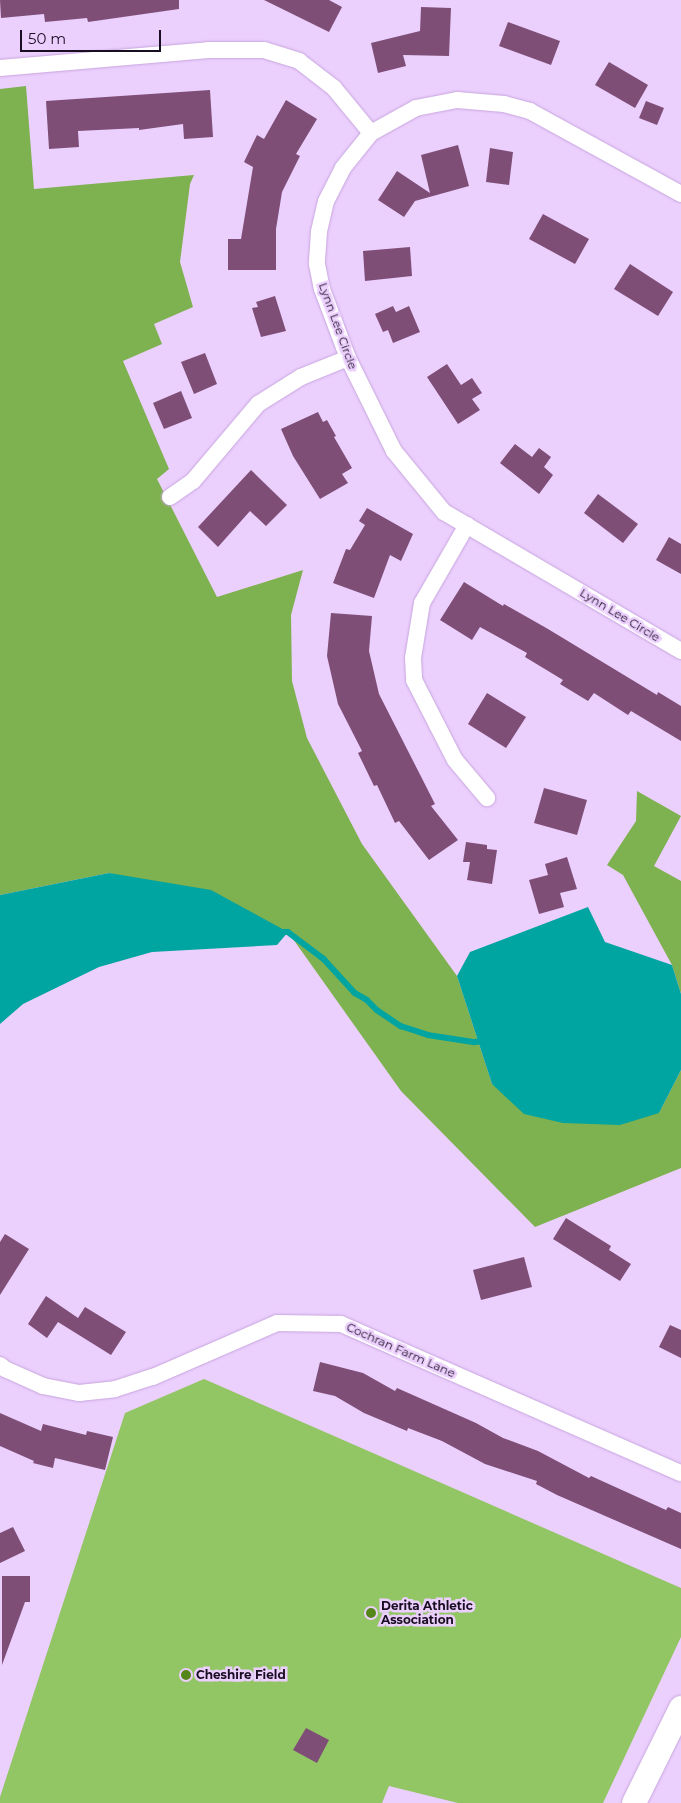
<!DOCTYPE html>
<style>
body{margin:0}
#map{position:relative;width:681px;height:1803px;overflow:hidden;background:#ebcffd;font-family:Montserrat,sans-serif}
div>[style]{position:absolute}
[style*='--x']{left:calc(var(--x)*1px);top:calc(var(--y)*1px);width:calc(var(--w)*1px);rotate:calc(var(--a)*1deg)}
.green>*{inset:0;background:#92c564}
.forest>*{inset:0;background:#7eb14f}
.water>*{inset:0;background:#00a4a0}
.stream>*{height:5.5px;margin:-2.75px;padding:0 2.75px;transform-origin:2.75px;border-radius:2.75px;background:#00a4a0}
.building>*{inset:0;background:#7e4e77}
.roads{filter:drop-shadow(0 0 1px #c7a5dd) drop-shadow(0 0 1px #c7a5dd)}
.minor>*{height:16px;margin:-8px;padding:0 8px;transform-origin:8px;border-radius:8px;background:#fff}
.secondary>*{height:24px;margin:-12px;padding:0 12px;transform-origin:12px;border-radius:12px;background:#fff}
.dots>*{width:14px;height:14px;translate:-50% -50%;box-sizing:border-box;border:2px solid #ebcffd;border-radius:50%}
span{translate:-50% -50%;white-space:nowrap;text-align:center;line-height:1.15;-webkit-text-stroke:5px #ebcffd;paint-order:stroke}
.street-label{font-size:12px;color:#190d21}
.poi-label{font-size:12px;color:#190d21;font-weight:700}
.left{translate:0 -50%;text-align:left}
.scale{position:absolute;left:20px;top:30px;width:141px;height:22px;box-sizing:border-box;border:2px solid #190d21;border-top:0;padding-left:6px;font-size:15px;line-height:18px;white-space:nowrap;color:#190d21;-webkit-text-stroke:4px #ebcffd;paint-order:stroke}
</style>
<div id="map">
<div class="green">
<div style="clip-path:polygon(204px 1379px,681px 1588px,681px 1637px,603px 1803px,458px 1803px,389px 1786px,382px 1803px,0 1803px,0 1797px,125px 1413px)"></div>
</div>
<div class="forest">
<div style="clip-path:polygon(26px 86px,34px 189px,194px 175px,190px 184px,180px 262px,193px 307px,154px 324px,162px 344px,123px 361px,169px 469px,157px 479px,217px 597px,303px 570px,291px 615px,292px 681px,307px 738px,362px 844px,457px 976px,492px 1084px,659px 1113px,681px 1070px,681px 1168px,535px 1227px,401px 1091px,288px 932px,109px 873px,0 895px,0 89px)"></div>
<div style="clip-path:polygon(637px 791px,681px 816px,654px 866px,681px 881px,681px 994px,672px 965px,623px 875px,607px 865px,636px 821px)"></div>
</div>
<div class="water">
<div style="clip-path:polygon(109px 873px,211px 890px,288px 932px,277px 945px,152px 952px,99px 967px,23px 1004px,0 1024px,0 895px)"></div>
<div style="clip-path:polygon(588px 907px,605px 942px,672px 965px,681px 994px,681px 1070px,659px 1113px,620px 1125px,563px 1123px,524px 1114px,492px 1084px,457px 976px,470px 952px)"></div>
</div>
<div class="stream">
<div style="--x:281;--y:932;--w:7;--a:0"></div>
<div style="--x:288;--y:932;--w:45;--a:36.9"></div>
<div style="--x:324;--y:959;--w:46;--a:47.6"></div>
<div style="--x:355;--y:993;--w:14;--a:30"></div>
<div style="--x:367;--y:1000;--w:14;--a:45"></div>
<div style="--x:377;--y:1010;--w:29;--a:34"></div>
<div style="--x:401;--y:1026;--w:28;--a:18"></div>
<div style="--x:428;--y:1035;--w:47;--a:8.7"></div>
<div style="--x:474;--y:1042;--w:10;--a:-6"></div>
</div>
<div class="building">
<div style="clip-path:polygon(0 0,179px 0,179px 9px,88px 22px,87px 18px,45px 22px,44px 14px,1px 18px)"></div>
<div style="clip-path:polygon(264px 0,329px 0,342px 7px,329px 32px)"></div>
<div style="clip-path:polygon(421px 7px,451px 8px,449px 56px,403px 55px,406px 66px,378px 73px,371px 43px,420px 31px)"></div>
<div style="clip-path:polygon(508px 22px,560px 41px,551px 65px,499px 46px)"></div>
<div style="clip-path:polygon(609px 62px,648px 85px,635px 108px,595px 85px)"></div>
<div style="clip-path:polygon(210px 90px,213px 137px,184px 139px,183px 124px,139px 130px,139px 128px,78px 131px,79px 147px,49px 149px,46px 101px)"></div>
<div style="clip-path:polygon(286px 100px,317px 119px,296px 154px,300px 156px,282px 192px,276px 229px,276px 270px,228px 270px,228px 239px,241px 239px,253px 167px,244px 162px,257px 135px,264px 139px)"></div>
<div style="clip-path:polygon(646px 101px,664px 108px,657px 125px,639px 118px)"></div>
<div style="clip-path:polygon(458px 145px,469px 186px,415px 201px,404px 217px,378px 200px,397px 171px,430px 193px,421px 155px)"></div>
<div style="clip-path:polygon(490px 148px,513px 152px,509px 185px,486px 182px)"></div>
<div style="clip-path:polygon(543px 214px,589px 239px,575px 264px,529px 239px)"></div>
<div style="clip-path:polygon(410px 247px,412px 276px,365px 281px,363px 251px)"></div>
<div style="clip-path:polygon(630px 264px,673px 292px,658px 316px,614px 289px)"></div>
<div style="clip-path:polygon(275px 296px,286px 331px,261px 337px,252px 308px,258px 307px,256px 302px)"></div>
<div style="clip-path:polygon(393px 306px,396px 312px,409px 306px,420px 332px,393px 343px,388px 330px,383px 332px,375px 314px)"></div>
<div style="clip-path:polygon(205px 353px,217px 384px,194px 394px,181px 362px)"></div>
<div style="clip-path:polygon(447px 364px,461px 385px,472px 378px,482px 393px,472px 399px,480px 410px,458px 424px,427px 377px)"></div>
<div style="clip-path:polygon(181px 391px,192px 418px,164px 429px,153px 403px)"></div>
<div style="clip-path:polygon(318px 412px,323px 422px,327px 420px,336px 436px,334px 437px,352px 468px,342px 474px,348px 483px,320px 499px,293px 456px,281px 429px)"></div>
<div style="clip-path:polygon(515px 444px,532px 457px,539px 448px,551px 457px,544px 467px,553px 475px,539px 494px,500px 463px)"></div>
<div style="clip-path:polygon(251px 470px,287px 505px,266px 526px,250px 511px,218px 547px,198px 527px)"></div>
<div style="clip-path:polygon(598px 494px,638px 524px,623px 543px,584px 513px)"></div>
<div style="clip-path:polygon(367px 508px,413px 534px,401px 561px,390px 555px,374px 598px,333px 583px,346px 549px,350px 550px,365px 525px,359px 521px)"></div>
<div style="clip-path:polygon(669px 537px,681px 544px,681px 574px,656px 560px)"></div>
<div style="clip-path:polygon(464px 582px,503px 606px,504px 604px,548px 629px,657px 695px,658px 692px,681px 706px,681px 741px,631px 711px,628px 715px,594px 693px,588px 701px,560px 684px,563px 680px,525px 657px,527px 653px,480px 627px,472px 640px,440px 620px)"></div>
<div style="clip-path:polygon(331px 613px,372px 616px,369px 651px,379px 694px,435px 804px,431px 806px,458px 840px,429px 860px,399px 821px,395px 823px,377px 785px,374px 786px,358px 753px,362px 751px,338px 704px,327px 656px)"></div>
<div style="clip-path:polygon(487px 693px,526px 717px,506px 748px,468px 724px)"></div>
<div style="clip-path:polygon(544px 788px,587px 800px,577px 835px,534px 823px)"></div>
<div style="clip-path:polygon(466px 842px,487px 845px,487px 849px,497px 850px,492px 884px,467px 880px,470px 862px,463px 862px)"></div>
<div style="clip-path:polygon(567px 857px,577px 889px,560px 893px,564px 907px,539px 914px,529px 880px,548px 875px,545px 864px)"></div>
<div style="clip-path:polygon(566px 1218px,611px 1246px,609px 1250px,631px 1264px,620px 1281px,553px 1239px)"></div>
<div style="clip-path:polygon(5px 1234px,29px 1249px,0 1295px,0 1242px)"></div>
<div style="clip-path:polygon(524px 1257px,532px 1287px,481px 1300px,473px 1270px)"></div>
<div style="clip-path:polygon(46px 1296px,78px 1318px,85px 1307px,126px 1332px,111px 1355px,58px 1322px,47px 1338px,28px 1324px)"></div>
<div style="clip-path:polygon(670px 1325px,681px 1330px,681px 1358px,659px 1347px)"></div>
<div style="clip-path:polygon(320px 1362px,363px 1373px,395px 1391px,397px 1388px,476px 1423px,503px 1438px,538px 1451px,589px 1478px,591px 1476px,666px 1510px,668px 1507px,681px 1513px,681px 1549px,557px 1495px,536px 1484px,537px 1481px,485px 1464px,442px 1441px,408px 1428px,407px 1431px,364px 1413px,335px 1396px,313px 1391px)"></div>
<div style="clip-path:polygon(0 1413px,41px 1431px,43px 1424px,86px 1435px,87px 1431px,113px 1437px,105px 1470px,55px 1458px,53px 1468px,33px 1463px,34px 1461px,0 1446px)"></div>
<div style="clip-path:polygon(13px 1527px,25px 1551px,0 1563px,0 1533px)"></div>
<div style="clip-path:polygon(2px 1576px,30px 1576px,30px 1602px,25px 1602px,2px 1665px)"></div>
<div style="clip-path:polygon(306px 1728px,329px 1740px,317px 1763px,293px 1750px)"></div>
</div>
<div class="roads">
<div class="minor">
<div style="--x:0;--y:68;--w:209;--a:-4.9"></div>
<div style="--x:208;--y:50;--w:56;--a:0"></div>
<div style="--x:264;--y:50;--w:37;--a:17"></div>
<div style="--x:299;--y:61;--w:44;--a:37.6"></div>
<div style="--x:334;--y:88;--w:58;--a:50.6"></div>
<div style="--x:681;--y:194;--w:172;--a:-151.2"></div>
<div style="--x:530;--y:111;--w:27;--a:-165"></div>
<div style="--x:504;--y:104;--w:47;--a:-175.1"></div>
<div style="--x:457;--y:100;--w:42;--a:169"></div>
<div style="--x:416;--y:108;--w:51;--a:150.9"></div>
<div style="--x:371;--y:133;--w:45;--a:128.7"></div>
<div style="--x:343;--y:168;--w:37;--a:117"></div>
<div style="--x:326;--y:201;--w:32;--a:103"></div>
<div style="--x:319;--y:232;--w:32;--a:94"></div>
<div style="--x:317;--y:264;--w:25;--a:79"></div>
<div style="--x:322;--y:289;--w:74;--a:69.4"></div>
<div style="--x:348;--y:358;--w:104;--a:63.7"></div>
<div style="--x:394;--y:451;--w:79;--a:50.7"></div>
<div style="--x:444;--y:512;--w:275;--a:30.4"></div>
<div style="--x:170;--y:497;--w:28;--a:-35"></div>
<div style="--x:193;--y:481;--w:101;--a:-49.8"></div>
<div style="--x:258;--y:404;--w:51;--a:-32.1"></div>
<div style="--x:301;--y:377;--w:51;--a:-22"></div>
<div style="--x:467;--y:525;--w:90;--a:120"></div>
<div style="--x:422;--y:603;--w:56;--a:99.3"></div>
<div style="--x:413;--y:658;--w:22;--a:87"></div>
<div style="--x:414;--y:680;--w:90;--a:62.9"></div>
<div style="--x:455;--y:760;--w:50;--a:49.9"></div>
<div style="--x:0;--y:1365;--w:6;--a:39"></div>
<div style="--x:5;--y:1369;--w:42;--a:24.1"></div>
<div style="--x:43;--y:1386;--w:37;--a:11"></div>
<div style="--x:79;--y:1393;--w:36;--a:-6"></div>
<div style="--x:115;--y:1389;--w:40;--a:-18"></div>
<div style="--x:153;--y:1377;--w:135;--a:-23.5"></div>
<div style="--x:277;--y:1323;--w:64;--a:0.9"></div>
<div style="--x:341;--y:1324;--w:371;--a:23.7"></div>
</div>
<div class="secondary">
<div style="--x:634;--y:1803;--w:106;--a:-63.7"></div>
</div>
</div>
<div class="dots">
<div style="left:371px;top:1613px;background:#548619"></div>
<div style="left:186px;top:1675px;background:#548619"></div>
</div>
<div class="street-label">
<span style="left:338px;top:326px;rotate:70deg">Lynn Lee Circle</span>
<span style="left:620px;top:615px;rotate:31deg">Lynn Lee Circle</span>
<span style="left:401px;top:1350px;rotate:24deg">Cochran Farm Lane</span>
</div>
<div class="poi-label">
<span class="left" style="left:381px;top:1613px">Derita Athletic<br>Association</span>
<span class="left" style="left:196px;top:1675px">Cheshire Field</span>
</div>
<div class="scale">50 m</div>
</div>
